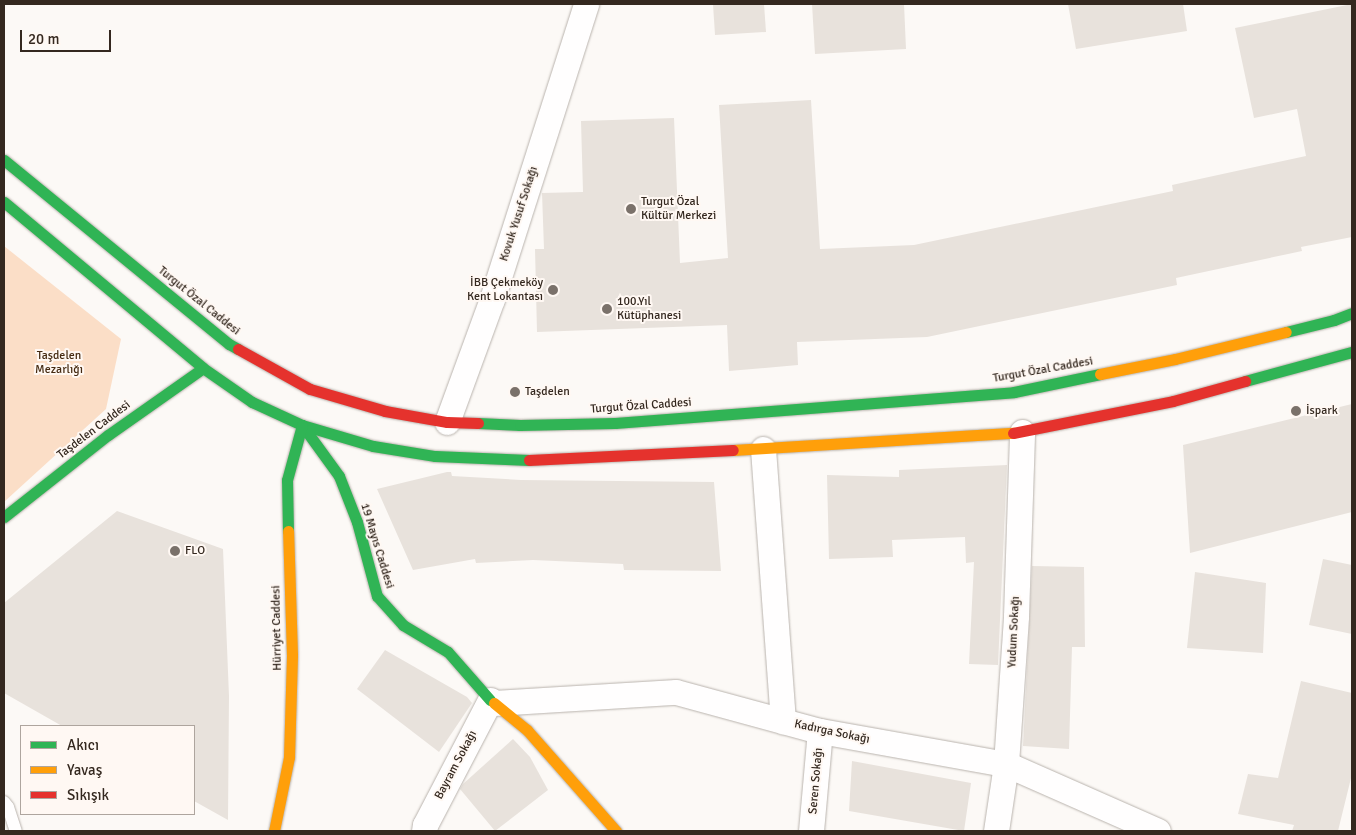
<!DOCTYPE html>
<meta charset="utf-8">
<style>
body{margin:0}
#map{position:relative;width:1356px;height:835px;overflow:hidden;background:#fcf9f6;font-family:Signika,sans-serif}
div>[style]{position:absolute}
[style*='--x']{left:calc(var(--x)*1px);top:calc(var(--y)*1px);width:calc(var(--w)*1px);rotate:calc(var(--a)*1deg)}
.green>*{inset:0;background:#fbdec7}
.building>*{inset:0;background:#e8e2dc}
.roads{filter:drop-shadow(0 0 1px #b9b3ad) drop-shadow(0 0 1px #b9b3ad)}
.lane>*{height:12px;margin:-6px;padding:0 6px;transform-origin:6px;border-radius:6px;background:#fffefe}
.street>*{height:25px;margin:-12.5px;padding:0 12.5px;transform-origin:12.5px;border-radius:12.5px;background:#fffefe}
.fast>*{height:11px;margin:-5.5px;padding:0 5.5px;transform-origin:5.5px;border-radius:5.5px;background:#30b455}
.slow>*{height:11px;margin:-5.5px;padding:0 5.5px;transform-origin:5.5px;border-radius:5.5px;background:#ff9f0a}
.jam>*{height:11px;margin:-5.5px;padding:0 5.5px;transform-origin:5.5px;border-radius:5.5px;background:#e5322d}
.dots>*{width:14px;height:14px;translate:-50% -50%;box-sizing:border-box;border:2px solid #fff8f3;border-radius:50%}
span{translate:-50% -50%;white-space:nowrap;text-align:center;line-height:1.15;-webkit-text-stroke:4px #fff8f3;paint-order:stroke}
.poi-label{font-size:12px;color:#34281f}
.left{translate:0 -50%;text-align:left}
.right{translate:-100% -50%;text-align:right}
.street-label{font-size:12px;color:#34281f}
.park-label{font-size:12px;color:#452a11}
.frame{position:absolute;inset:0;border:5px solid #34281f;pointer-events:none}
.legend{position:absolute;left:20px;top:725px;width:175px;height:90px;box-sizing:border-box;background:#fff8f3;border:1px solid #aea59e;margin:0;padding:6px 9px;list-style:none;font-size:15px;color:#34281f}
.legend li{display:flex;align-items:center;gap:10px;height:25px}
.legend b{width:25px;border:1px solid #aea59e}
.scale{position:absolute;left:20px;top:30px;width:91px;height:22px;box-sizing:border-box;border:2px solid #34281f;border-top:0;padding-left:6px;font-size:15px;line-height:18px;white-space:nowrap;color:#34281f;-webkit-text-stroke:4px #fff8f3;paint-order:stroke}
</style>
<div id="map">
<div class="green">
<div style="clip-path:polygon(4px 246px,121px 339px,106px 409px,4px 502px)"></div>
</div>
<div class="building">
<div style="clip-path:polygon(713px 4px,764px 4px,766px 32px,715px 35px)"></div>
<div style="clip-path:polygon(812px 4px,904px 4px,906px 49px,815px 54px)"></div>
<div style="clip-path:polygon(1068px 4px,1183px 4px,1187px 31px,1076px 49px)"></div>
<div style="clip-path:polygon(1352px 4px,1352px 237px,1301px 247px,1302px 251px,1176px 278px,1177px 285px,927px 337px,797px 342px,798px 365px,729px 371px,727px 325px,537px 332px,535px 249px,544px 249px,542px 193px,583px 192px,581px 121px,674px 118px,680px 263px,728px 258px,719px 105px,811px 100px,820px 249px,914px 245px,1173px 191px,1172px 185px,1306px 156px,1297px 109px,1254px 118px,1235px 28px)"></div>
<div style="clip-path:polygon(1352px 404px,1352px 512px,1190px 553px,1183px 445px)"></div>
<div style="clip-path:polygon(1007px 465px,998px 665px,969px 664px,974px 562px,966px 563px,965px 537px,892px 540px,893px 557px,829px 559px,827px 475px,899px 477px,899px 470px)"></div>
<div style="clip-path:polygon(447px 472px,451px 472px,452px 476px,521px 480px,714px 482px,721px 571px,624px 570px,623px 564px,533px 560px,476px 563px,475px 559px,413px 570px,377px 489px)"></div>
<div style="clip-path:polygon(117px 511px,223px 549px,229px 696px,228px 820px,194px 801px,194px 726px,62px 726px,4px 693px,4px 603px)"></div>
<div style="clip-path:polygon(1323px 559px,1352px 565px,1352px 634px,1309px 625px)"></div>
<div style="clip-path:polygon(1032px 566px,1084px 567px,1085px 647px,1072px 647px,1069px 749px,1023px 746px)"></div>
<div style="clip-path:polygon(1195px 572px,1266px 583px,1263px 653px,1187px 648px)"></div>
<div style="clip-path:polygon(385px 650px,467px 697px,472px 703px,439px 752px,357px 689px)"></div>
<div style="clip-path:polygon(1301px 681px,1352px 693px,1352px 774px,1338px 831px,1292px 831px,1294px 825px,1238px 814px,1248px 774px,1278px 778px)"></div>
<div style="clip-path:polygon(513px 739px,530px 757px,548px 790px,495px 831px,460px 789px,463px 784px)"></div>
<div style="clip-path:polygon(852px 761px,971px 783px,964px 831px,849px 811px)"></div>
</div>
<div class="roads">
<div class="lane">
<div style="--x:4;--y:802;--w:6;--a:51"></div>
<div style="--x:8;--y:807;--w:25;--a:72"></div>
</div>
<div class="street">
<div style="--x:447;--y:422;--w:131;--a:-69.9"></div>
<div style="--x:492;--y:299;--w:310;--a:-72.3"></div>
<div style="--x:763;--y:449;--w:273;--a:85.8"></div>
<div style="--x:494;--y:703;--w:182;--a:-3.5"></div>
<div style="--x:676;--y:692;--w:149;--a:15.2"></div>
<div style="--x:820;--y:731;--w:189;--a:10.1"></div>
<div style="--x:1006;--y:764;--w:166;--a:23.8"></div>
<div style="--x:424;--y:831;--w:6;--a:-81"></div>
<div style="--x:425;--y:825;--w:141;--a:-62.5"></div>
<div style="--x:811;--y:831;--w:100;--a:-84.9"></div>
<div style="--x:996;--y:831;--w:68;--a:-81.5"></div>
<div style="--x:1006;--y:764;--w:148;--a:-86.1"></div>
<div style="--x:1016;--y:616;--w:184;--a:-88.1"></div>
</div>
<div class="fast">
<div style="--x:4;--y:160;--w:291;--a:39.3"></div>
<div style="--x:229;--y:344;--w:10;--a:29"></div>
<div style="--x:4;--y:202;--w:259;--a:39.8"></div>
<div style="--x:203;--y:368;--w:60;--a:34.8"></div>
<div style="--x:252;--y:402;--w:55;--a:24.7"></div>
<div style="--x:302;--y:425;--w:74;--a:16.5"></div>
<div style="--x:373;--y:446;--w:63;--a:9.2"></div>
<div style="--x:435;--y:456;--w:94;--a:2.4"></div>
<div style="--x:1286;--y:332;--w:49;--a:-14"></div>
<div style="--x:1334;--y:320;--w:19;--a:-21"></div>
<div style="--x:1245;--y:381;--w:111;--a:-15.2"></div>
<div style="--x:478;--y:423;--w:42;--a:2.7"></div>
<div style="--x:520;--y:425;--w:95;--a:-1.2"></div>
<div style="--x:615;--y:423;--w:400;--a:-4.4"></div>
<div style="--x:1014;--y:392;--w:88;--a:-11.8"></div>
<div style="--x:302;--y:425;--w:63;--a:54"></div>
<div style="--x:339;--y:476;--w:49;--a:68.6"></div>
<div style="--x:357;--y:522;--w:77;--a:74.9"></div>
<div style="--x:377;--y:596;--w:39;--a:48"></div>
<div style="--x:403;--y:625;--w:52;--a:31"></div>
<div style="--x:448;--y:652;--w:64;--a:48.8"></div>
<div style="--x:4;--y:517;--w:132;--a:-38.3"></div>
<div style="--x:108;--y:435;--w:116;--a:-35.2"></div>
<div style="--x:288;--y:531;--w:51;--a:-91.1"></div>
<div style="--x:287;--y:480;--w:57;--a:-74.7"></div>
</div>
<div class="slow">
<div style="--x:1100;--y:374;--w:76;--a:-11.3"></div>
<div style="--x:1175;--y:359;--w:114;--a:-13.7"></div>
<div style="--x:733;--y:450;--w:281;--a:-3.5"></div>
<div style="--x:494;--y:703;--w:43;--a:39.3"></div>
<div style="--x:527;--y:730;--w:135;--a:48.6"></div>
<div style="--x:274;--y:831;--w:76;--a:-78.5"></div>
<div style="--x:289;--y:757;--w:102;--a:-88.3"></div>
<div style="--x:292;--y:655;--w:124;--a:-91.8"></div>
</div>
<div class="jam">
<div style="--x:238;--y:349;--w:82;--a:29.1"></div>
<div style="--x:310;--y:389;--w:78;--a:16.3"></div>
<div style="--x:385;--y:411;--w:63;--a:10.1"></div>
<div style="--x:447;--y:422;--w:31;--a:2"></div>
<div style="--x:1013;--y:433;--w:163;--a:-11.3"></div>
<div style="--x:1173;--y:401;--w:75;--a:-15.5"></div>
<div style="--x:529;--y:460;--w:204;--a:-2.8"></div>
</div>
</div>
<div class="dots">
<div style="left:631px;top:209px;background:#7a716a"></div>
<div style="left:553px;top:290px;background:#7a716a"></div>
<div style="left:607px;top:309px;background:#7a716a"></div>
<div style="left:515px;top:392px;background:#7a716a"></div>
<div style="left:1296px;top:411px;background:#7a716a"></div>
<div style="left:175px;top:551px;background:#7a716a"></div>
</div>
<div class="poi-label">
<span class="left" style="left:641px;top:209px">Turgut Özal<br>Kültür Merkezi</span>
<span class="right" style="left:543px;top:290px">İBB Çekmeköy<br>Kent Lokantası</span>
<span class="left" style="left:617px;top:309px">100.Yıl<br>Kütüphanesi</span>
<span class="left" style="left:525px;top:392px">Taşdelen</span>
<span class="left" style="left:1306px;top:411px">İspark</span>
<span class="left" style="left:185px;top:551px">FLO</span>
</div>
<div class="street-label">
<span style="left:519px;top:214px;rotate:-72deg">Kovuk Yusuf Sokağı</span>
<span style="left:199px;top:301px;rotate:39deg">Turgut Özal Caddesi</span>
<span style="left:1043px;top:370px;rotate:-10deg">Turgut Özal Caddesi</span>
<span style="left:641px;top:406px;rotate:-4deg">Turgut Özal Caddesi</span>
<span style="left:94px;top:430px;rotate:-37deg">Taşdelen Caddesi</span>
<span style="left:377px;top:546px;rotate:73deg">19 Mayıs Caddesi</span>
<span style="left:277px;top:628px;rotate:-91deg">Hürriyet Caddesi</span>
<span style="left:1014px;top:632px;rotate:-87deg">Yudum Sokağı</span>
<span style="left:832px;top:732px;rotate:12deg">Kadırga Sokağı</span>
<span style="left:456px;top:765px;rotate:-62deg">Bayram Sokağı</span>
<span style="left:816px;top:781px;rotate:-85deg">Seren Sokağı</span>
</div>
<div class="park-label">
<span style="left:59px;top:363px">Taşdelen<br>Mezarlığı</span>
</div>
<div class="frame"></div>
<ul class="legend">
<li><b style="height:6px;background:#30b455"></b>Akıcı</li>
<li><b style="height:6px;background:#ff9f0a"></b>Yavaş</li>
<li><b style="height:6px;background:#e5322d"></b>Sıkışık</li>
</ul>
<div class="scale">20 m</div>
</div>
